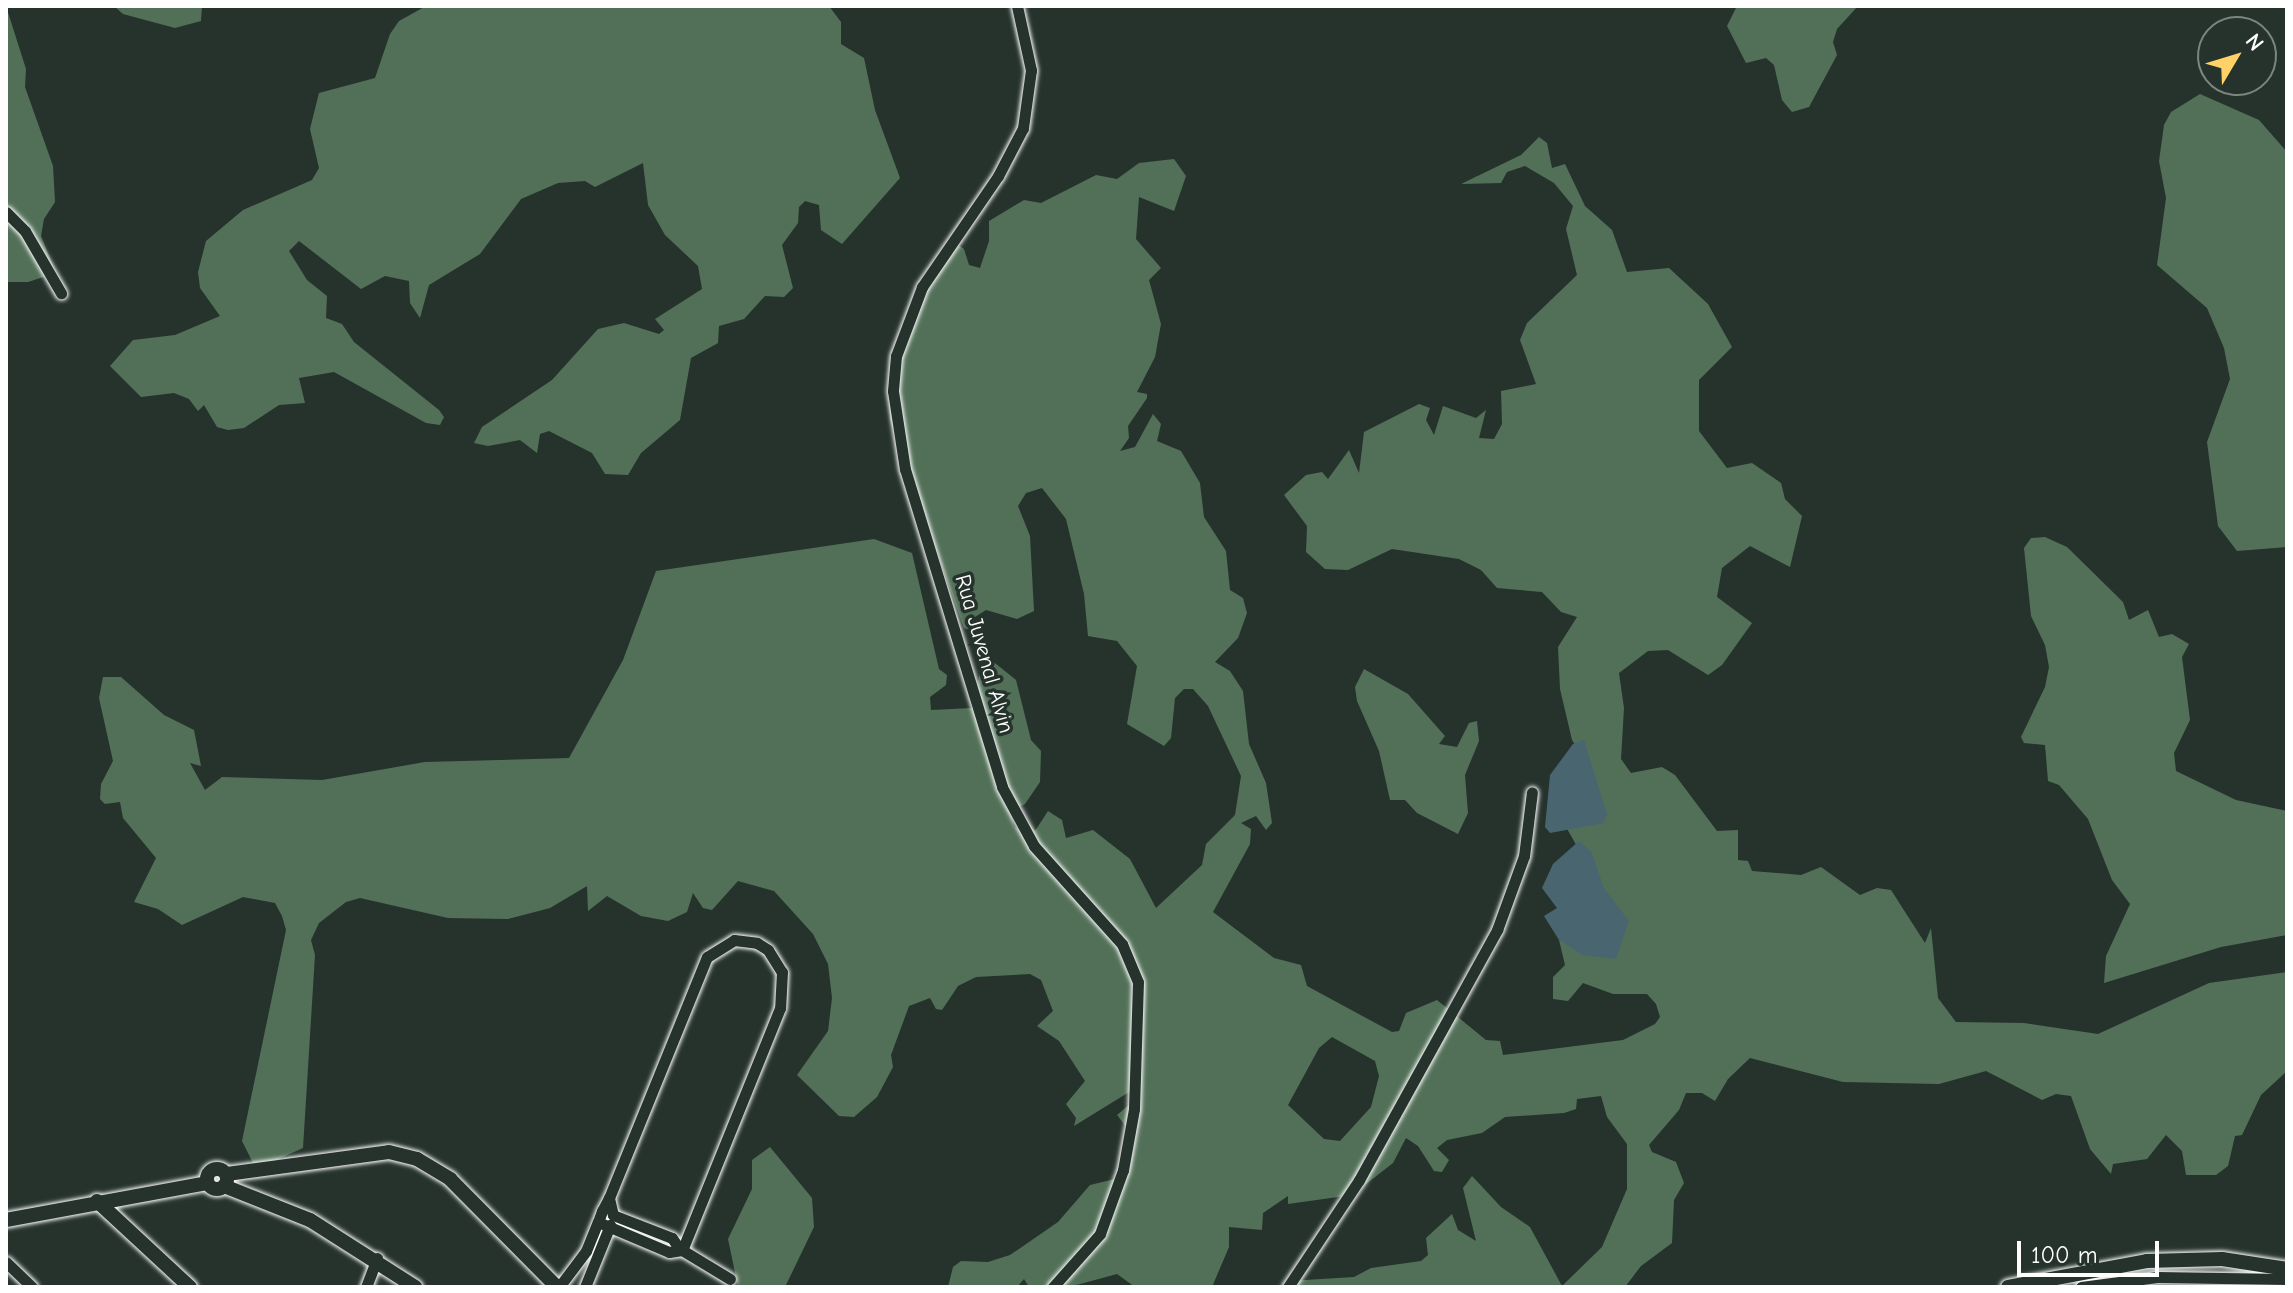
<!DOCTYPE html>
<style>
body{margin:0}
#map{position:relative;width:2293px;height:1293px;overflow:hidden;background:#26332d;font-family:"Comic Neue",sans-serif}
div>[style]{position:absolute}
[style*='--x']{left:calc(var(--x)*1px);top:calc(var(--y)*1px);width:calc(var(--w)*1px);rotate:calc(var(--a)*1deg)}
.green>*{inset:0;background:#527058}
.water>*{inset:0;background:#496670}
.roads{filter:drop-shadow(0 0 2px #fff) drop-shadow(0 0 2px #fff)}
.minor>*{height:11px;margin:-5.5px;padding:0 5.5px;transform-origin:5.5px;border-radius:5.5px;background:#26332d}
.major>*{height:14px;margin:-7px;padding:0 7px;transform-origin:7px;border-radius:7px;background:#26332d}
.major>.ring{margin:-7px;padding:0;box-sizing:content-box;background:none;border:14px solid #26332d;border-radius:50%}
span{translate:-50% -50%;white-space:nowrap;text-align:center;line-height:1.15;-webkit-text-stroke:7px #26332d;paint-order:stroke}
.street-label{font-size:22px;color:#fff}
.frame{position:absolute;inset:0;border:8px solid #fff;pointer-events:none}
.north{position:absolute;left:2197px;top:16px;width:80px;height:80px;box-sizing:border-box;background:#26332d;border:2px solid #7d8581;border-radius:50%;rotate:52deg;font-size:22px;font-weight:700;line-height:32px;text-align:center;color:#fff}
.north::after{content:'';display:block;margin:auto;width:28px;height:36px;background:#ffd166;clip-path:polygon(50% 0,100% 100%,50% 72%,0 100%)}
.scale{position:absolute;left:2017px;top:1241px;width:142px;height:36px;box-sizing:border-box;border:4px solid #fff;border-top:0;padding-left:10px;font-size:24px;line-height:28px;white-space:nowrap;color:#fff;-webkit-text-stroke:6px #26332d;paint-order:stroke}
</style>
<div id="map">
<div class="green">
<div style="clip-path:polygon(6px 6px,26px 69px,25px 87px,53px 166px,55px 202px,44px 219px,41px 236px,56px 273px,28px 282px,6px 282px)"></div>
<div style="clip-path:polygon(114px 6px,202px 6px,201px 21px,175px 28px,123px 14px)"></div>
<div style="clip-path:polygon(426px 6px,829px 6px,841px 22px,841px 44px,864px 58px,875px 110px,900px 178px,842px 244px,821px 230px,819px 205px,805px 201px,799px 207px,798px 223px,782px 245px,793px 288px,784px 297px,765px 296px,744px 319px,719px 326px,718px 343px,691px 358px,680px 420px,641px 453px,628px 475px,605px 474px,592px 453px,549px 431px,540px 434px,537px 453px,520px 440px,488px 446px,474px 443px,482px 427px,552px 380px,598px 329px,624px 323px,659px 334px,664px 330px,655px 319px,702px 289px,698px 266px,665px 235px,648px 205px,643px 163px,595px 187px,585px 181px,558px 183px,521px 199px,480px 254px,429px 285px,420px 318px,410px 303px,409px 281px,385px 276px,361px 289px,299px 241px,289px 251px,307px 280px,327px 296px,326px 318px,342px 324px,354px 342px,439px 410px,444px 417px,440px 425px,426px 423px,334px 372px,299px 378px,305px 403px,279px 405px,244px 428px,228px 430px,217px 427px,204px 405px,198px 411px,189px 399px,174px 393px,141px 397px,110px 366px,133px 340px,175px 335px,220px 316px,200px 288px,198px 272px,206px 241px,243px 210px,312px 180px,319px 168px,310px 129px,319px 93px,375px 78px,390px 34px,399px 21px)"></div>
<div style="clip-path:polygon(1737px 6px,1858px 6px,1837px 29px,1833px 42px,1837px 55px,1809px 107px,1792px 112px,1782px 100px,1774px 65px,1766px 58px,1746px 63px,1727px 26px)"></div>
<div style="clip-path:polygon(2200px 94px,2259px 120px,2287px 152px,2287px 547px,2237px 551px,2218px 526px,2207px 442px,2230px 379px,2224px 348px,2207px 308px,2157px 265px,2166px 198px,2159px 161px,2164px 125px,2171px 112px)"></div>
<div style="clip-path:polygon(evenodd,1539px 137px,1547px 143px,1552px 168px,1565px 164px,1585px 206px,1612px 230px,1627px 272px,1669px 268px,1708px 304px,1732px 347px,1699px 380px,1699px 431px,1727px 468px,1752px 463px,1781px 483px,1785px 499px,1802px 516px,1790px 567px,1750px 546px,1722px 568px,1717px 597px,1752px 623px,1722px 665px,1708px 675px,1668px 650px,1648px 651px,1619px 673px,1624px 708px,1621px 759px,1631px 773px,1662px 767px,1675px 775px,1717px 831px,1738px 830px,1738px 860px,1748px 861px,1752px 871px,1801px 875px,1821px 867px,1860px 895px,1877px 888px,1891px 890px,1925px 943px,1931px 928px,1938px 998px,1956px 1022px,2024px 1023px,2098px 1034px,2209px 983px,2287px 972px,2287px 1071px,2261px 1095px,2242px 1135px,2235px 1136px,2228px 1166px,2216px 1175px,2186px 1175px,2182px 1151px,2166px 1135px,2147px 1159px,2113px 1164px,2111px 1174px,2090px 1149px,2071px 1096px,2056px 1094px,2042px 1100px,1986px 1071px,1939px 1084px,1843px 1082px,1750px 1058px,1728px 1079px,1715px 1101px,1702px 1093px,1686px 1093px,1679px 1110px,1649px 1145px,1652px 1152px,1676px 1162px,1684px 1183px,1674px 1200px,1672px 1243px,1641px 1266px,1625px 1287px,1286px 1287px,1289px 1281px,1354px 1277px,1371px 1268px,1421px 1261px,1428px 1255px,1426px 1238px,1452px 1214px,1458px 1230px,1476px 1241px,1463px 1188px,1472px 1176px,1501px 1207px,1530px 1227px,1562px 1286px,1602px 1247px,1627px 1189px,1627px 1144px,1607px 1117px,1601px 1096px,1577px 1099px,1576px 1109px,1564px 1113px,1505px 1117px,1482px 1133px,1447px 1140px,1437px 1148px,1449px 1160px,1442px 1172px,1434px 1171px,1418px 1146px,1406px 1138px,1393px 1163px,1352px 1195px,1288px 1204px,1288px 1196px,1263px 1213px,1262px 1230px,1229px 1227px,1229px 1247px,1212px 1287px,1135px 1287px,1117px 1274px,1069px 1287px,1029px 1287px,1024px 1279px,1017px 1287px,948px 1287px,953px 1267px,961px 1261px,988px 1262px,1010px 1255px,1058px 1222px,1090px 1185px,1115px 1179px,1127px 1128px,1117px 1115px,1130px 1104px,1134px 1089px,1074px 1126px,1076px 1118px,1066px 1104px,1085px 1081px,1059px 1041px,1037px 1026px,1053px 1011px,1041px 980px,1030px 974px,976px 977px,958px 986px,942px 1010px,936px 1009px,930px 998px,909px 1006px,891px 1055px,893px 1067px,877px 1097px,854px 1117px,839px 1116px,797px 1075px,828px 1031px,832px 998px,828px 964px,813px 934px,774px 891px,738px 881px,712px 910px,703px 908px,693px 893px,687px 912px,668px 921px,641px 916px,607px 896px,588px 911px,587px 886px,550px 908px,508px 919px,448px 918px,360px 898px,346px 902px,319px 923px,311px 940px,315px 955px,303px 1148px,256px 1169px,242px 1141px,286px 930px,282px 916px,275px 903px,243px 897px,182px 925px,158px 909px,134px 902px,156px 858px,123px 818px,120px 802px,105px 804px,100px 799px,101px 784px,113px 761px,99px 698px,103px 677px,121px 677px,164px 715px,194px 730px,201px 766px,190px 763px,205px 790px,222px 777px,322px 780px,425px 762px,569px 758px,623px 660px,656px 571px,874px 539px,912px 553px,939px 669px,947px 675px,946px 685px,930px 697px,931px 710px,972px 708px,980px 673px,990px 659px,1016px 680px,1031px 740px,1041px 751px,1040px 782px,1025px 804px,1010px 811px,1014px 826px,1020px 831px,1027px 821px,1035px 831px,1048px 811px,1062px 820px,1066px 838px,1093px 830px,1130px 859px,1156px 908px,1202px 865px,1206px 844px,1235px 815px,1241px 776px,1208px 706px,1193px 689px,1184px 689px,1175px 698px,1171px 738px,1164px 746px,1127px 724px,1137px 666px,1117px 641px,1088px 636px,1084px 594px,1066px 519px,1042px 488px,1026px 493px,1018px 506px,1030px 536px,1034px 611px,1017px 619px,986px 610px,975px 617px,970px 630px,964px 628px,890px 420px,889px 393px,894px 350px,951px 240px,964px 249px,969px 265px,980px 268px,989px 241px,989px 221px,1024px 200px,1041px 203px,1096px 175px,1117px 179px,1139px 163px,1174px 159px,1186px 176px,1174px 211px,1139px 197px,1136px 239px,1161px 268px,1149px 280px,1161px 324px,1155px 357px,1137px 392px,1147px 394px,1147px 398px,1128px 426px,1129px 438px,1120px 451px,1135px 447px,1153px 414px,1161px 424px,1157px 441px,1181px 451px,1200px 483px,1204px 517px,1226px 551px,1230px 590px,1243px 598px,1247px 613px,1238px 638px,1215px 662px,1230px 671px,1243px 691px,1249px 744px,1266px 783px,1272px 823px,1266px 830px,1256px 816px,1241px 823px,1251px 829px,1250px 844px,1213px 912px,1274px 958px,1301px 965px,1307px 986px,1392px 1032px,1399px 1031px,1406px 1013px,1437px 1000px,1486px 1040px,1500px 1041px,1503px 1055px,1623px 1040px,1655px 1024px,1660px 1017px,1656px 1004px,1647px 994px,1613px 994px,1583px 983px,1568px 1001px,1553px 999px,1553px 977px,1565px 965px,1559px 940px,1595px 878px,1566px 827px,1581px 754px,1572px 740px,1560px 689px,1558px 647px,1577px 617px,1561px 612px,1542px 592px,1497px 588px,1481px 570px,1459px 559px,1392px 549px,1348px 570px,1325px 569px,1306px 552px,1307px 526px,1284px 495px,1306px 475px,1322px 472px,1328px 479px,1349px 450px,1359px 473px,1364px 432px,1419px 404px,1430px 408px,1426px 420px,1434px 435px,1443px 406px,1476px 418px,1486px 410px,1479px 438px,1494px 439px,1502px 424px,1501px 391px,1536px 384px,1520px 340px,1527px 323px,1577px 275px,1566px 229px,1573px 206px,1554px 183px,1525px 166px,1507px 172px,1501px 183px,1461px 184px,1521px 155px,1539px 137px,1332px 1037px,1375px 1061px,1379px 1076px,1371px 1107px,1340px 1141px,1324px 1139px,1288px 1105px,1319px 1048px,1332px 1037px)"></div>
<div style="clip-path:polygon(2045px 537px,2067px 547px,2123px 602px,2129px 620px,2148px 610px,2159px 637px,2172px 634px,2189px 644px,2182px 657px,2190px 720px,2174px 753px,2176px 771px,2236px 800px,2287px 811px,2287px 935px,2221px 947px,2104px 983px,2106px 956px,2130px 904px,2112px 880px,2088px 819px,2059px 785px,2048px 781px,2045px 745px,2024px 743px,2021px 737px,2045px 687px,2049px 667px,2045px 645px,2031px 616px,2024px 548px,2031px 538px)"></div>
<div style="clip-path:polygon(1364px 669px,1408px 694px,1445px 736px,1439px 744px,1457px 747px,1469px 723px,1477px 721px,1479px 741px,1465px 775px,1468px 813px,1458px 834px,1417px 813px,1405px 800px,1390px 800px,1379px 751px,1357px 701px,1355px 687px)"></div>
<div style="clip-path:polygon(770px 1147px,812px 1198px,814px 1227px,785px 1287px,738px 1287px,728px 1239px,752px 1189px,752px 1160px)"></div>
</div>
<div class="water">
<div style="clip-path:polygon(1584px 740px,1607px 814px,1604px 823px,1550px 833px,1545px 827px,1550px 775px,1573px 744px)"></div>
<div style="clip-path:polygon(1579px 841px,1591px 851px,1604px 888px,1629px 921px,1616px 959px,1582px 955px,1559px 940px,1544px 916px,1557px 908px,1542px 888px,1553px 864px)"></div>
</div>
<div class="roads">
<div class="minor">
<div style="--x:1017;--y:6;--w:66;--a:77.7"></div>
<div style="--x:1031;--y:70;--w:59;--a:97.9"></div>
<div style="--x:1023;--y:128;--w:54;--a:117.5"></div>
<div style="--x:998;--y:176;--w:135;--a:124.4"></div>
<div style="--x:922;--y:287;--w:74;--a:110.6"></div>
<div style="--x:896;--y:356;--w:35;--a:95"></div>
<div style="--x:893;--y:391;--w:79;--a:81.3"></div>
<div style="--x:905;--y:469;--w:332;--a:73"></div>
<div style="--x:1002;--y:787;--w:67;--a:61.5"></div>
<div style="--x:1034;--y:846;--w:132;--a:48.1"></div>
<div style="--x:1122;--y:944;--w:41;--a:67.2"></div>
<div style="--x:1138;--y:982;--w:127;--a:91.8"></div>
<div style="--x:1134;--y:1109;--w:62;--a:100.2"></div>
<div style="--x:1123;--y:1170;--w:68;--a:109.8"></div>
<div style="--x:1100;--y:1234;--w:71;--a:131.6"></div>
<div style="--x:6;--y:212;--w:27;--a:45"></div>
<div style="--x:25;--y:231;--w:72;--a:59.9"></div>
<div style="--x:609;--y:1198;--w:17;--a:77"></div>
<div style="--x:613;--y:1215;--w:63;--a:21.3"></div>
<div style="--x:672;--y:1238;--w:11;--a:56"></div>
<div style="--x:682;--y:1250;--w:56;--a:31.1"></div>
<div style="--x:6;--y:1262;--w:36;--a:44"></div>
<div style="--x:366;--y:1287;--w:31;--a:-69"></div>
<div style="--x:559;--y:1287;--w:45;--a:-53.1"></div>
<div style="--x:586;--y:1251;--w:31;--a:-68"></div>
<div style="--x:598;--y:1222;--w:12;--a:-70"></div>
<div style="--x:602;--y:1211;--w:15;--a:-62"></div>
<div style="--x:609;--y:1198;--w:260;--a:-67.9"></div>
<div style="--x:707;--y:957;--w:32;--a:-32"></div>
<div style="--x:734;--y:940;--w:23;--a:7"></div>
<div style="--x:757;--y:943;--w:13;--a:32"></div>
<div style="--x:768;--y:950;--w:26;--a:58"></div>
<div style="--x:782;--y:972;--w:36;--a:93"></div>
<div style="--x:780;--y:1008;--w:261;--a:112"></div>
<div style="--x:682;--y:1250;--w:13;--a:171"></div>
<div style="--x:669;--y:1252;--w:77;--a:-157.1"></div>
<div style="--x:585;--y:1287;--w:67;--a:-68"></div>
<div style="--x:1288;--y:1287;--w:128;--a:-56.4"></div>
<div style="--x:1359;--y:1180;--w:286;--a:-61.1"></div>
<div style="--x:1497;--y:930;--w:79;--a:-70"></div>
<div style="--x:1524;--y:856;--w:64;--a:-82.9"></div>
<div style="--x:2081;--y:1287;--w:77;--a:-7.5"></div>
<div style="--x:2157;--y:1277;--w:130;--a:0.9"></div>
</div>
<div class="major">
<div class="ring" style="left:207px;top:1169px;width:6px;height:6px"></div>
<div style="--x:227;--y:1174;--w:163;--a:-7.7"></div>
<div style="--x:389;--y:1152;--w:29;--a:14"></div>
<div style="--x:417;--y:1159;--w:39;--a:31"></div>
<div style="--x:450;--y:1179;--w:152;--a:45.3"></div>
<div style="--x:224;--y:1186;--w:92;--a:21.6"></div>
<div style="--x:310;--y:1220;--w:125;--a:32.5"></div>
<div style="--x:97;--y:1201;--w:127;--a:42.8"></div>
<div style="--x:6;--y:1220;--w:204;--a:-10.4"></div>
<div style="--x:2008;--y:1287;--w:141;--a:-10.6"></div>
<div style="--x:2147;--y:1261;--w:75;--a:-1.5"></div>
<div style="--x:2222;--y:1259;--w:66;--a:8.7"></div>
</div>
</div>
<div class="street-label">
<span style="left:984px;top:654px;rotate:74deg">Rua Juvenal Alvin</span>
</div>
<div class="frame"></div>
<div class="north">N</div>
<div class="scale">100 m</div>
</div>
